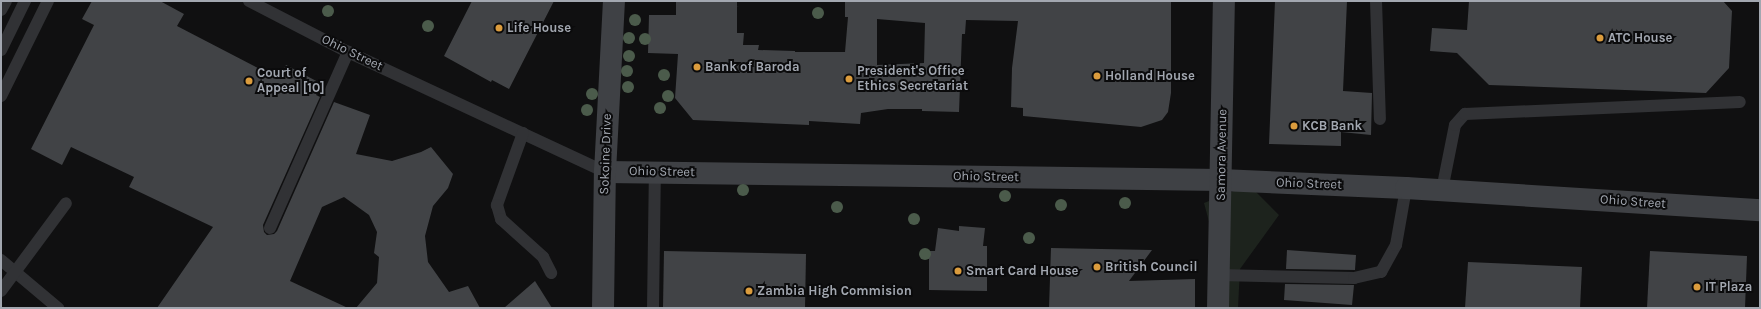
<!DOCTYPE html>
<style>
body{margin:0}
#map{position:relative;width:1761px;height:309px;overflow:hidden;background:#101011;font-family:Karla,sans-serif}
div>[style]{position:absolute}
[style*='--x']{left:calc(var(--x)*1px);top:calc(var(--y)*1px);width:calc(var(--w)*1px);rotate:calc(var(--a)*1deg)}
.green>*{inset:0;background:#1d231d}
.building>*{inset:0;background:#414346}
.lane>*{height:12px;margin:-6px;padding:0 6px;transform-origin:6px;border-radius:6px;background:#313235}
.secondary>*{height:22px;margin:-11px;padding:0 11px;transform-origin:11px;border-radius:11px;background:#3f4145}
.trees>*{width:12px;height:12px;margin:-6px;border-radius:50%;background:#4b5b4b}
.dots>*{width:11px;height:11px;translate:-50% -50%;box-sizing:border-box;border:2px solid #0b0b0c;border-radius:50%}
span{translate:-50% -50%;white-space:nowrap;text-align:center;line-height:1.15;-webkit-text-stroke:4px #0b0b0c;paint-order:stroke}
.poi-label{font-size:13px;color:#a2a7b0;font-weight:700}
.left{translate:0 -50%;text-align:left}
.street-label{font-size:13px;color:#a2a7b0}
.frame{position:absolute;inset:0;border:2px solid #a2a7b0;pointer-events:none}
</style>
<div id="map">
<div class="green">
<div style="clip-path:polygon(1249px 185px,1279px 215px,1240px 269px,1238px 308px,1208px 308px,1219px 259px,1204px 203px)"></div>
</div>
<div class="building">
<div style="clip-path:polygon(92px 1px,160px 1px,184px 14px,177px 26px,279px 79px,286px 65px,322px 84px,316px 95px,320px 97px,263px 225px,264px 232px,267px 235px,274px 234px,277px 231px,334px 102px,370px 115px,356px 154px,392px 161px,421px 152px,431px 147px,453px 174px,448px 188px,433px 206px,425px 236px,428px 262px,449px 292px,468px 286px,480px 308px,356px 308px,377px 283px,379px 257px,374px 253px,377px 232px,369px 215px,344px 197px,322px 207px,290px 281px,348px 308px,157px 308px,213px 227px,129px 187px,134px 177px,71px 147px,62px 165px,31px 149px,94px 25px,82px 19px)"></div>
<div style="clip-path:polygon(472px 1px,554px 1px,509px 89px,492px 80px,491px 82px,444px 56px)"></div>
<div style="clip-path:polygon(evenodd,676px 1px,737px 1px,737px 33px,744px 33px,743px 45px,759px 45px,758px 50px,795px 51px,795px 52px,845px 52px,848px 17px,845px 17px,845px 1px,1171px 1px,1171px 93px,1168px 112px,1162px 120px,1141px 127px,1023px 116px,1023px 108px,1011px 107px,1012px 68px,1018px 21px,966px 20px,965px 34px,962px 34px,959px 112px,922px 111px,922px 109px,888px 109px,861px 113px,860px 124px,809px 121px,809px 125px,693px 120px,675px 98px,678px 54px,648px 53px,649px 15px,676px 15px,676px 1px,877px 19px,925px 23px,924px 63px,877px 65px,877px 19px)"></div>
<div style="clip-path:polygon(1275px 1px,1347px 1px,1343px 91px,1372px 93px,1371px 135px,1341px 132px,1341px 146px,1269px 144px)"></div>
<div style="clip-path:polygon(1469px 1px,1723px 1px,1732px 11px,1729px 68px,1706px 93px,1489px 85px,1457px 53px,1430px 51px,1432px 28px,1467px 30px)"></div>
<div style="clip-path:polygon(959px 226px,985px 228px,983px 246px,987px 246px,987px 291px,929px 290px,929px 251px,935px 251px,938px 228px,959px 231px)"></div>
<div style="clip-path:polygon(1051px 248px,1152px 250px,1129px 281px,1195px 279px,1195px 308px,1049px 308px)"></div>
<div style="clip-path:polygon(1287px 250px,1356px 255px,1355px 270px,1286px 269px)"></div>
<div style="clip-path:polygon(664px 251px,806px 254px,805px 308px,663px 308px)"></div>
<div style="clip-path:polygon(1650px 251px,1747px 256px,1745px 308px,1647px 308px)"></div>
<div style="clip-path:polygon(1468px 262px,1582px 267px,1580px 308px,1465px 308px)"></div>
<div style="clip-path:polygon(535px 281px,552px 308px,504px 308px)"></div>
<div style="clip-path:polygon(1285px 284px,1354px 285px,1352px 305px,1284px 300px)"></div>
</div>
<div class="lane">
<div style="--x:249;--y:1;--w:111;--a:27.3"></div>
<div style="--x:348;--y:52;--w:284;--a:25"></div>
<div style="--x:1376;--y:1;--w:118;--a:88.1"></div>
<div style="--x:1;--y:10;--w:10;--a:-61"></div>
<div style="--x:1;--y:50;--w:55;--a:-63.9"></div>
<div style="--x:1;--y:96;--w:106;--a:-63.7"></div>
<div style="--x:523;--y:133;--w:77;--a:109.9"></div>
<div style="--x:497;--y:205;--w:15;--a:74"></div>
<div style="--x:501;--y:219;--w:57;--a:42.1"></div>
<div style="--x:543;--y:257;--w:18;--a:63"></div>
<div style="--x:1442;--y:190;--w:66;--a:-78.7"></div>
<div style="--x:1455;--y:125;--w:15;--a:-48"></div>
<div style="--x:1465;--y:114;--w:275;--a:-2.5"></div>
<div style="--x:270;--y:228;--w:193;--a:-66.1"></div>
<div style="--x:1;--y:260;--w:75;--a:40.1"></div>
<div style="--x:1219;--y:275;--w:135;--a:1.3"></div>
<div style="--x:1354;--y:278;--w:28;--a:-13"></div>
<div style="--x:1381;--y:272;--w:31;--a:-61"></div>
<div style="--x:1396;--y:245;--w:58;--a:-80"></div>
<div style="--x:1;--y:291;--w:109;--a:-53.5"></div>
<div style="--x:653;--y:308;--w:136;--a:-89.2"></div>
</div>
<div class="secondary">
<div style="--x:605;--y:172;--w:616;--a:0.74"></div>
<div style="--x:1221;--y:180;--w:185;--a:2.5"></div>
<div style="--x:1406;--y:188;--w:355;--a:3.6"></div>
<div style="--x:603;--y:308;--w:136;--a:-89.2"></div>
<div style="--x:605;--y:172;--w:171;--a:-87"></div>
<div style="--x:1218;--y:308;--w:307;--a:-88.9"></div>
</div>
<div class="trees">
<div style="left:328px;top:11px"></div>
<div style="left:818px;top:13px"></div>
<div style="left:635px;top:20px"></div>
<div style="left:428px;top:26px"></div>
<div style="left:629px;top:38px"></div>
<div style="left:645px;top:39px"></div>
<div style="left:629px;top:56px"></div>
<div style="left:627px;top:71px"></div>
<div style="left:664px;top:75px"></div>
<div style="left:628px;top:87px"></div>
<div style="left:592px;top:94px"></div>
<div style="left:668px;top:96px"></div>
<div style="left:660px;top:108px"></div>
<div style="left:587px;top:110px"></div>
<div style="left:743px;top:190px"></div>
<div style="left:1005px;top:196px"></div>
<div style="left:1125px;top:203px"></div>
<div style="left:1061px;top:205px"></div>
<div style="left:837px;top:207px"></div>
<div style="left:914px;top:219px"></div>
<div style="left:1029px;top:238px"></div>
<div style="left:925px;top:254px"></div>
</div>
<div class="dots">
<div style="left:499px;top:28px;background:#db9c3d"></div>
<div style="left:1600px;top:38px;background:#db9c3d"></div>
<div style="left:697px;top:67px;background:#db9c3d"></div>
<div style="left:1097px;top:76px;background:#db9c3d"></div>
<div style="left:849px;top:79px;background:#db9c3d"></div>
<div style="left:249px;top:81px;background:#db9c3d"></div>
<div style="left:1294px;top:126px;background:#db9c3d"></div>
<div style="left:1097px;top:267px;background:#db9c3d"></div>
<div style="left:958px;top:271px;background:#db9c3d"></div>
<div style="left:1697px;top:287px;background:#db9c3d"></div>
<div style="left:749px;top:291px;background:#db9c3d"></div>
</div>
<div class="poi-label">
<span class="left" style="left:507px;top:28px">Life House</span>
<span class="left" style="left:1608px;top:38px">ATC House</span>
<span class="left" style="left:705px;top:67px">Bank of Baroda</span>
<span class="left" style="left:857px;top:79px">President's Office<br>Ethics Secretariat</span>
<span class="left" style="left:257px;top:81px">Court of<br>Appeal [10]</span>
<span class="left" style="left:1105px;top:76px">Holland House</span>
<span class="left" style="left:1302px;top:126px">KCB Bank</span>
<span class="left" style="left:1105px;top:267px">British Council</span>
<span class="left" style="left:966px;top:271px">Smart Card House</span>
<span class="left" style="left:1705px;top:287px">IT Plaza</span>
<span class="left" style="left:757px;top:291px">Zambia High Commision</span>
</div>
<div class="street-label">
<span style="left:352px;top:53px;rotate:26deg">Ohio Street</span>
<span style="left:606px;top:154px;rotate:-88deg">Sokoine Drive</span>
<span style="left:1222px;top:155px;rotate:-89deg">Samora Avenue</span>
<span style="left:662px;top:172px;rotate:1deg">Ohio Street</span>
<span style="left:986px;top:177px;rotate:1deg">Ohio Street</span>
<span style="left:1309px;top:184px;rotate:2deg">Ohio Street</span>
<span style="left:1633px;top:202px;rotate:4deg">Ohio Street</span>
</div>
<div class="frame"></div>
</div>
